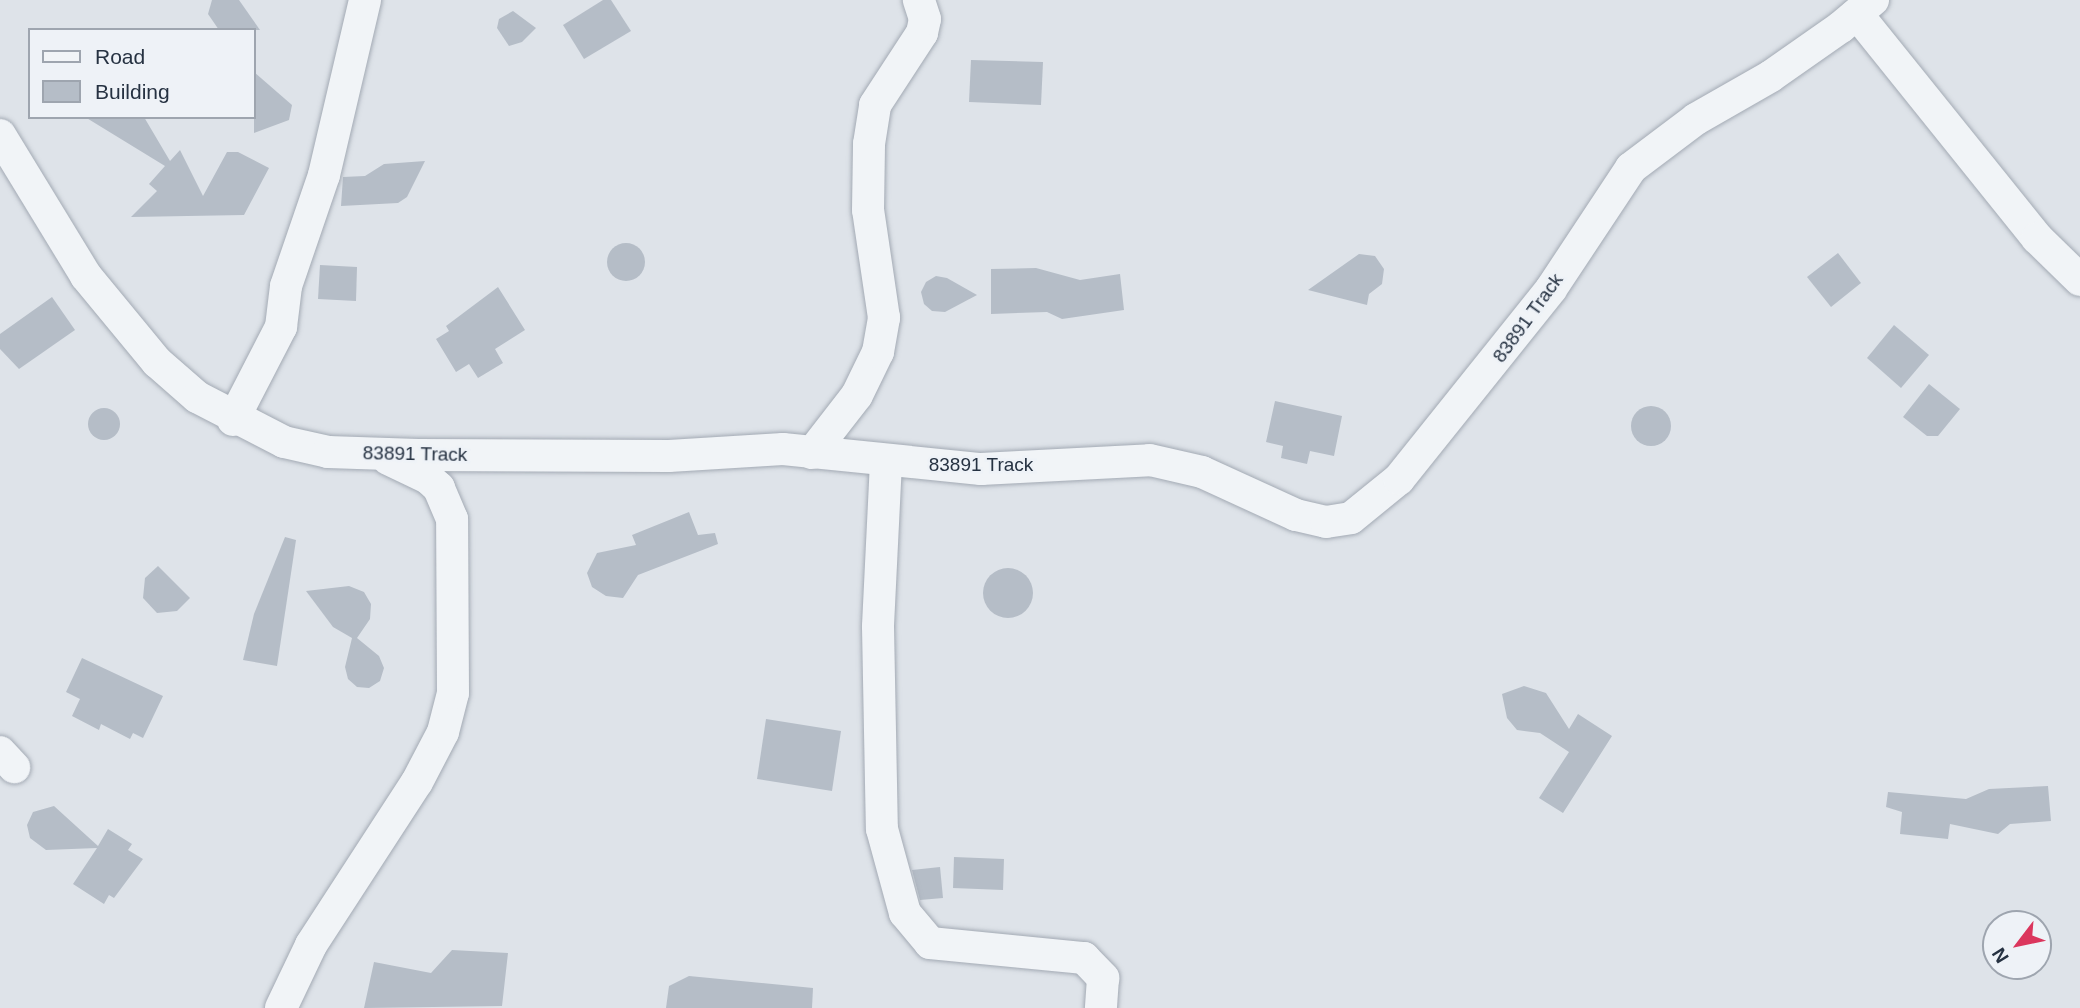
<!DOCTYPE html>
<style>
body{margin:0}
#map{position:relative;width:2080px;height:1008px;overflow:hidden;background:#dee3e9;font-family:Arial,sans-serif}
div>[style]{position:absolute}
[style*='--x']{left:calc(var(--x)*1px);top:calc(var(--y)*1px);width:calc(var(--w)*1px);rotate:calc(var(--a)*1deg)}
.building>*{inset:0;background:#b5bdc7}
.round{border-radius:50%}
.roads{filter:drop-shadow(0 0 2px #a3aab4) drop-shadow(0 0 2px #a3aab4)}
.minor>*{height:32px;margin:-16px;padding:0 16px;transform-origin:16px;border-radius:16px;background:#f1f4f7}
span{translate:-50% -50%;white-space:nowrap;text-align:center;line-height:1.15;-webkit-text-stroke:5px #eef2f7;paint-order:stroke}
.street-label{font-size:19px;color:#263242}
.legend{position:absolute;left:28px;top:28px;width:228px;height:91px;box-sizing:border-box;background:#eef2f7;border:2px solid #9ea5af;margin:0;padding:9px 12px;list-style:none;font-size:21px;color:#263242}
.legend li{display:flex;align-items:center;gap:14px;height:35px}
.legend b{width:35px;border:2px solid #9ea5af}
.north{position:absolute;left:1982px;top:910px;width:70px;height:70px;box-sizing:border-box;background:#eef2f7;border:2px solid #9ea5af;border-radius:50%;rotate:238deg;font-size:19px;font-weight:700;line-height:28px;text-align:center;color:#263242}
.north::after{content:'';display:block;margin:auto;width:24px;height:32px;background:#db365d;clip-path:polygon(50% 0,100% 100%,50% 72%,0 100%)}
</style>
<div id="map">
<div class="building">
<div style="clip-path:polygon(212px 0,239px 0,260px 30px,219px 30px,208px 14px)"></div>
<div style="clip-path:polygon(603px 0,611px 0,631px 31px,584px 59px,563px 25px)"></div>
<div style="clip-path:polygon(513px 11px,536px 28px,522px 42px,509px 46px,497px 28px,499px 19px)"></div>
<div style="clip-path:polygon(971px 60px,1043px 62px,1041px 105px,969px 102px)"></div>
<div style="clip-path:polygon(254px 72px,292px 105px,289px 120px,254px 133px)"></div>
<div style="clip-path:polygon(85px 117px,144px 117px,170px 161px,180px 150px,203px 196px,227px 152px,238px 152px,269px 168px,244px 215px,131px 217px,157px 191px,149px 184px,165px 166px)"></div>
<div style="clip-path:polygon(425px 161px,407px 197px,398px 203px,341px 206px,343px 177px,365px 176px,384px 164px)"></div>
<div class="round" style="left:607px;top:243px;width:38px;height:38px"></div>
<div style="clip-path:polygon(1838px 253px,1861px 283px,1831px 307px,1807px 277px)"></div>
<div style="clip-path:polygon(1359px 254px,1375px 256px,1384px 269px,1382px 284px,1369px 294px,1367px 305px,1308px 290px)"></div>
<div style="clip-path:polygon(320px 265px,357px 267px,356px 301px,318px 299px)"></div>
<div style="clip-path:polygon(1036px 268px,1080px 280px,1120px 274px,1124px 310px,1062px 319px,1047px 312px,991px 314px,991px 269px)"></div>
<div style="clip-path:polygon(936px 276px,947px 278px,977px 295px,945px 312px,932px 311px,924px 304px,921px 292px,926px 282px)"></div>
<div style="clip-path:polygon(498px 287px,525px 330px,495px 349px,503px 363px,478px 378px,469px 364px,456px 372px,436px 339px,449px 331px,446px 326px)"></div>
<div style="clip-path:polygon(52px 297px,75px 330px,19px 369px,0 349px,0 334px)"></div>
<div style="clip-path:polygon(1894px 325px,1929px 355px,1901px 388px,1867px 358px)"></div>
<div style="clip-path:polygon(1929px 384px,1960px 409px,1938px 436px,1927px 436px,1903px 417px)"></div>
<div style="clip-path:polygon(1275px 401px,1342px 416px,1334px 456px,1310px 451px,1307px 464px,1281px 458px,1283px 446px,1266px 442px)"></div>
<div class="round" style="left:1631px;top:406px;width:40px;height:40px"></div>
<div class="round" style="left:88px;top:408px;width:32px;height:32px"></div>
<div style="clip-path:polygon(689px 512px,698px 535px,715px 533px,718px 544px,638px 575px,623px 598px,606px 596px,592px 587px,587px 573px,597px 553px,636px 545px,632px 535px)"></div>
<div style="clip-path:polygon(285px 537px,296px 540px,277px 666px,243px 660px,254px 614px)"></div>
<div style="clip-path:polygon(158px 566px,190px 598px,177px 611px,157px 613px,143px 598px,145px 578px)"></div>
<div class="round" style="left:983px;top:568px;width:50px;height:50px"></div>
<div style="clip-path:polygon(349px 586px,364px 592px,371px 604px,370px 619px,357px 638px,379px 656px,384px 668px,380px 681px,369px 688px,357px 687px,348px 679px,345px 667px,352px 638px,333px 627px,306px 591px)"></div>
<div style="clip-path:polygon(82px 658px,163px 696px,143px 738px,133px 733px,130px 739px,101px 724px,99px 730px,72px 716px,80px 699px,66px 692px)"></div>
<div style="clip-path:polygon(1524px 686px,1546px 693px,1569px 729px,1578px 714px,1612px 736px,1563px 813px,1539px 798px,1569px 752px,1540px 733px,1517px 730px,1507px 718px,1502px 694px)"></div>
<div style="clip-path:polygon(766px 719px,841px 731px,832px 791px,757px 779px)"></div>
<div style="clip-path:polygon(2048px 786px,2051px 821px,2010px 824px,1998px 834px,1950px 824px,1948px 839px,1900px 834px,1902px 812px,1886px 807px,1888px 792px,1966px 799px,1989px 789px)"></div>
<div style="clip-path:polygon(54px 806px,98px 846px,108px 829px,132px 844px,128px 850px,143px 859px,114px 898px,109px 895px,104px 904px,73px 884px,97px 848px,46px 850px,30px 838px,27px 825px,33px 812px)"></div>
<div style="clip-path:polygon(954px 857px,1004px 859px,1003px 890px,953px 888px)"></div>
<div style="clip-path:polygon(940px 867px,943px 898px,920px 900px,912px 870px)"></div>
<div style="clip-path:polygon(452px 950px,508px 953px,502px 1006px,364px 1008px,374px 962px,431px 973px)"></div>
<div style="clip-path:polygon(689px 976px,813px 988px,812px 1008px,666px 1008px,669px 986px)"></div>
</div>
<div class="roads">
<div class="minor">
<div style="--x:1857;--y:14;--w:287;--a:51.2"></div>
<div style="--x:2037;--y:238;--w:60;--a:44.3"></div>
<div style="--x:0;--y:135;--w:165;--a:58.6"></div>
<div style="--x:86;--y:276;--w:112;--a:50.5"></div>
<div style="--x:157;--y:362;--w:53;--a:41.2"></div>
<div style="--x:197;--y:397;--w:98;--a:27.3"></div>
<div style="--x:284;--y:442;--w:45;--a:12.8"></div>
<div style="--x:328;--y:452;--w:90;--a:1.9"></div>
<div style="--x:418;--y:455;--w:251;--a:0.2"></div>
<div style="--x:669;--y:456;--w:114;--a:-3.5"></div>
<div style="--x:783;--y:449;--w:199;--a:5.8"></div>
<div style="--x:981;--y:469;--w:169;--a:-3"></div>
<div style="--x:1150;--y:460;--w:53;--a:13"></div>
<div style="--x:1202;--y:472;--w:103;--a:24.6"></div>
<div style="--x:1296;--y:515;--w:31;--a:13"></div>
<div style="--x:1326;--y:522;--w:25;--a:-9"></div>
<div style="--x:1351;--y:518;--w:62;--a:-39.1"></div>
<div style="--x:1399;--y:479;--w:243;--a:-51.3"></div>
<div style="--x:1551;--y:289;--w:145;--a:-56.5"></div>
<div style="--x:1631;--y:168;--w:81;--a:-37"></div>
<div style="--x:1696;--y:119;--w:86;--a:-29.8"></div>
<div style="--x:1771;--y:76;--w:85;--a:-35"></div>
<div style="--x:1841;--y:27;--w:42;--a:-40.2"></div>
<div style="--x:233;--y:420;--w:105;--a:-62.7"></div>
<div style="--x:281;--y:327;--w:41;--a:-83"></div>
<div style="--x:286;--y:286;--w:117;--a:-71.1"></div>
<div style="--x:324;--y:175;--w:180;--a:-76.8"></div>
<div style="--x:812;--y:453;--w:73;--a:-52.2"></div>
<div style="--x:857;--y:395;--w:48;--a:-64"></div>
<div style="--x:878;--y:352;--w:35;--a:-80"></div>
<div style="--x:884;--y:318;--w:109;--a:-98.4"></div>
<div style="--x:868;--y:210;--w:66;--a:-89.1"></div>
<div style="--x:869;--y:144;--w:39;--a:-81"></div>
<div style="--x:875;--y:105;--w:86;--a:-56.9"></div>
<div style="--x:922;--y:33;--w:14;--a:-78"></div>
<div style="--x:925;--y:19;--w:20;--a:-108"></div>
<div style="--x:886;--y:462;--w:165;--a:92.8"></div>
<div style="--x:878;--y:627;--w:202;--a:88.9"></div>
<div style="--x:882;--y:829;--w:87;--a:74.7"></div>
<div style="--x:905;--y:913;--w:39;--a:50"></div>
<div style="--x:930;--y:943;--w:155;--a:5.6"></div>
<div style="--x:1084;--y:958;--w:28;--a:46"></div>
<div style="--x:1103;--y:978;--w:30;--a:94"></div>
<div style="--x:0;--y:752;--w:21;--a:47"></div>
<div style="--x:281;--y:1008;--w:70;--a:-64.5"></div>
<div style="--x:311;--y:945;--w:194;--a:-57"></div>
<div style="--x:417;--y:782;--w:56;--a:-62.5"></div>
<div style="--x:443;--y:732;--w:40;--a:-75.6"></div>
<div style="--x:453;--y:693;--w:174;--a:-90.3"></div>
<div style="--x:452;--y:519;--w:34;--a:-113"></div>
<div style="--x:439;--y:488;--w:15;--a:-138"></div>
<div style="--x:428;--y:478;--w:44;--a:-154.6"></div>
</div>
</div>
<div class="street-label">
<span style="left:1528px;top:318px;rotate:-54deg">83891 Track</span>
<span style="left:415px;top:454px;rotate:1deg">83891 Track</span>
<span style="left:981px;top:465px">83891 Track</span>
</div>
<ul class="legend">
<li><b style="height:9px;background:#f1f4f7"></b>Road</li>
<li><b style="height:19px;background:#b5bdc7"></b>Building</li>
</ul>
<div class="north">N</div>
</div>
